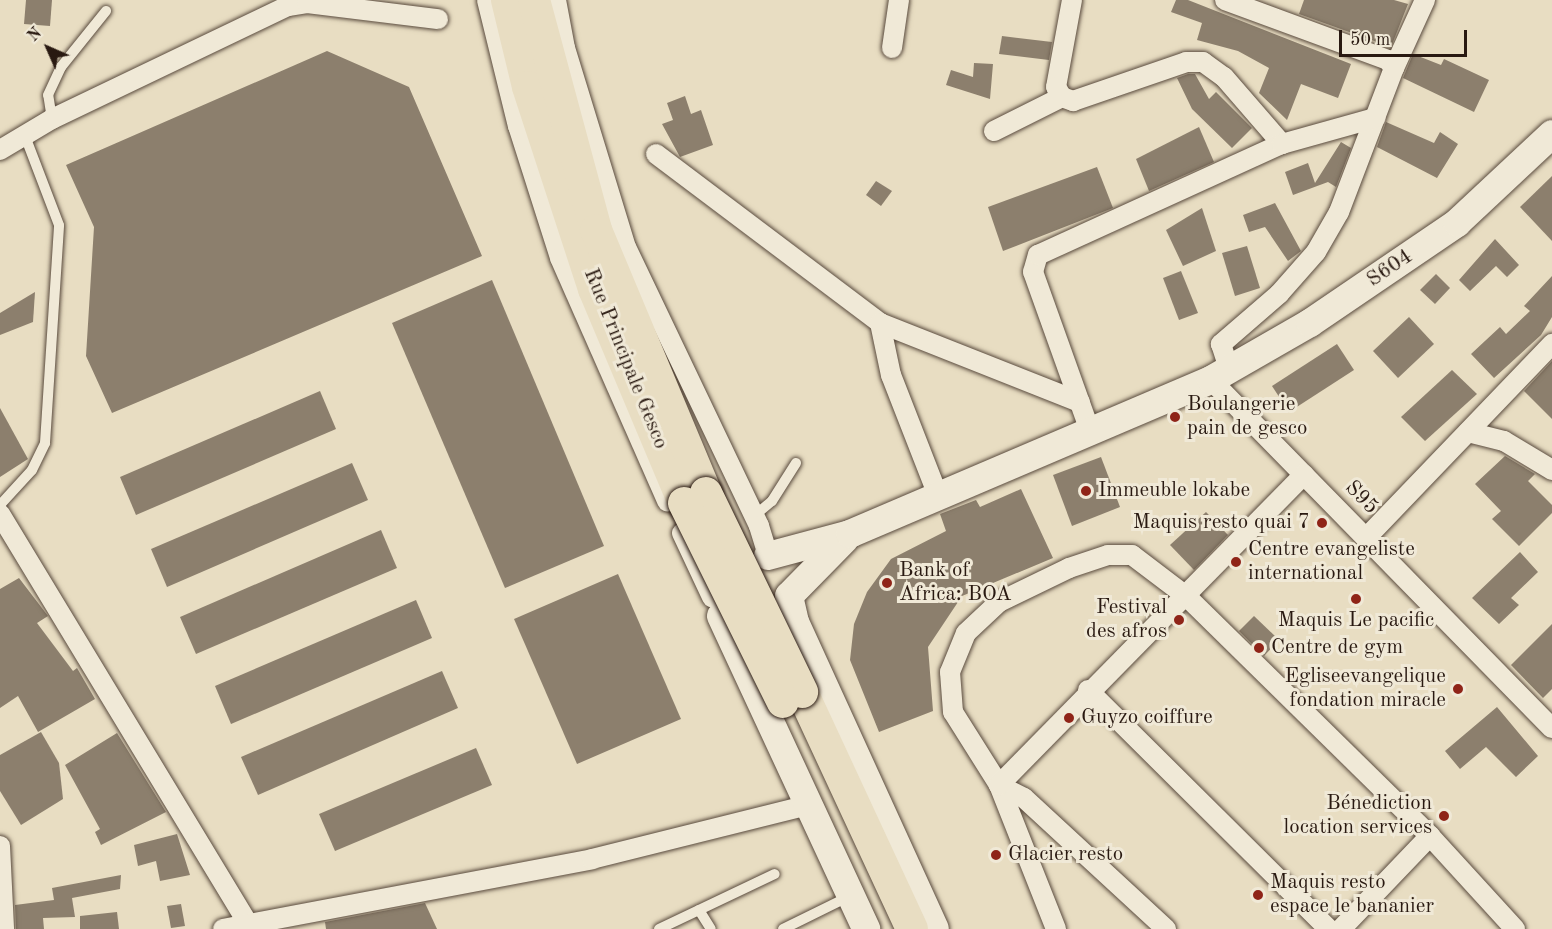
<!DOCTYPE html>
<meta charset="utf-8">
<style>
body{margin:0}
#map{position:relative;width:1552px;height:929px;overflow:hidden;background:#e8ddc2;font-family:"Old Standard TT",serif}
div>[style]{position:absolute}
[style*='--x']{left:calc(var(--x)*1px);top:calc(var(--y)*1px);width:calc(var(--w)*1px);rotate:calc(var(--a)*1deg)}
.building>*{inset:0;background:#8c7f6d}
.roads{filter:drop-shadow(0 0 2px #594a3d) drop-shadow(0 0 2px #594a3d)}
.lane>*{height:10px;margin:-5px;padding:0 5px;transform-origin:5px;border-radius:5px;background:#f0e9d7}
.street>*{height:20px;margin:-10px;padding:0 10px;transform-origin:10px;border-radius:10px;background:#f0e9d7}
.secondary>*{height:28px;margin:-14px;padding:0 14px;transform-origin:14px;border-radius:14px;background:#f0e9d7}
.primary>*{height:32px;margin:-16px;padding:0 16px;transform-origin:16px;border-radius:16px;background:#e8ddc2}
.bridges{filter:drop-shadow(0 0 2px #291911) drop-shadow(0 0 2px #291911)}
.primary-bridge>*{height:32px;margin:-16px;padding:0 16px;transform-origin:16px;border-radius:16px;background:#e8ddc2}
.dots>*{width:16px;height:16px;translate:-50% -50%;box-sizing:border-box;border:3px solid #f0e9d7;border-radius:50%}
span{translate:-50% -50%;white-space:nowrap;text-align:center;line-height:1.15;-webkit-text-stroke:6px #f0e9d7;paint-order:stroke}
.street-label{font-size:21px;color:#291911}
.poi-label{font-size:21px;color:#291911}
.left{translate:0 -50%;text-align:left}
.right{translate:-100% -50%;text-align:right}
.north{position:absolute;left:18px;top:18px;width:60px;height:60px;-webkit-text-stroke:4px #f0e9d7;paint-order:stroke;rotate:315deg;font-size:16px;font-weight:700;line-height:24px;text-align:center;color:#291911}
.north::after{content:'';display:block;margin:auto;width:21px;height:27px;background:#291911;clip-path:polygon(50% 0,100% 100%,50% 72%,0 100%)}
.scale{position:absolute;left:1339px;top:30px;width:128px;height:27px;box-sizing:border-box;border:3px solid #291911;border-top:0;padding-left:8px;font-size:18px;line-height:21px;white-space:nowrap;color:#291911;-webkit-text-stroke:4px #f0e9d7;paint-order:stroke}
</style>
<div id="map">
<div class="building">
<div style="clip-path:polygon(26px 0,52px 0,50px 26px,24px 24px)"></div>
<div style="clip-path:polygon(1176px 0,1188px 0,1351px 64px,1338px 98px,1301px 84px,1287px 120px,1259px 93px,1269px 68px,1238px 51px,1197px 40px,1202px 23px,1171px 12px)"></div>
<div style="clip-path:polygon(1304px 0,1394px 0,1408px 4px,1391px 47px,1299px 14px)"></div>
<div style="clip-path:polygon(1002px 36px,1052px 42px,1049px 60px,999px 54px)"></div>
<div style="clip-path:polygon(327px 51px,409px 87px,482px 256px,112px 413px,86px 356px,94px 227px,66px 165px)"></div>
<div style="clip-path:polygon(1413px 54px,1441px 65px,1444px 59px,1489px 80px,1474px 112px,1403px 78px)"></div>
<div style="clip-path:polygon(974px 63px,993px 64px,990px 99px,946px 85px,951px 70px,973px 77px)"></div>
<div style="clip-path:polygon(1188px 74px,1195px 74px,1209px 99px,1216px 92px,1252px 128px,1232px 148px,1192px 109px,1177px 78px)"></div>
<div style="clip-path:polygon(685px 96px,691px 114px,701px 110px,713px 145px,680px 157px,662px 124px,673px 120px,667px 103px)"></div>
<div style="clip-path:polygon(1386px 122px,1434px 143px,1440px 132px,1458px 144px,1437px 178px,1377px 147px)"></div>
<div style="clip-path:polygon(1199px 127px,1214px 162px,1149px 191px,1136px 159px)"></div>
<div style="clip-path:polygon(1341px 142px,1351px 148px,1336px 187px,1328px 182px,1293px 195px,1285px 172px,1308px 163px,1315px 183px)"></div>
<div style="clip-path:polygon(1097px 167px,1113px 208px,1003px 251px,988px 207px)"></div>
<div style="clip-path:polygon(1552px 176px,1552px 241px,1520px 207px)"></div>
<div style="clip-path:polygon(876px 181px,892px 191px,881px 206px,866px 195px)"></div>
<div style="clip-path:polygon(1275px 203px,1301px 251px,1288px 261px,1265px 227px,1249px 232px,1243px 215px)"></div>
<div style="clip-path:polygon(1202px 208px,1216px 251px,1183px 266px,1166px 230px)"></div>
<div style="clip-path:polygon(1495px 239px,1519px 265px,1507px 277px,1496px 266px,1470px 291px,1459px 280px)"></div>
<div style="clip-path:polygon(1247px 246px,1260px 288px,1235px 296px,1222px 253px)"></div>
<div style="clip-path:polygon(1181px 271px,1198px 313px,1179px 320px,1163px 278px)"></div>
<div style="clip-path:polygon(1436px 274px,1450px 288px,1435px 304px,1420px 290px)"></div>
<div style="clip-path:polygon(1552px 276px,1552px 317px,1541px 335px,1494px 378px,1471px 354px,1500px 327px,1506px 334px,1530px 311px,1524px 306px)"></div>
<div style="clip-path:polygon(492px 280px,604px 546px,505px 588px,392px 323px)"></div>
<div style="clip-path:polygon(35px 292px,33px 322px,0 335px,0 313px)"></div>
<div style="clip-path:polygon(1409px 317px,1434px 344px,1398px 378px,1373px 351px)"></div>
<div style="clip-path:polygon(1337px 344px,1354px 370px,1289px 412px,1272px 386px)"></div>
<div style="clip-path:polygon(1552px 361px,1552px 419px,1524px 391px)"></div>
<div style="clip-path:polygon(1452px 370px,1477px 394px,1425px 441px,1401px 417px)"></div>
<div style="clip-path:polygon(320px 391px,336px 429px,136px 515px,120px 477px)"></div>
<div style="clip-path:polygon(0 408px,28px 459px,0 477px)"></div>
<div style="clip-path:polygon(1505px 456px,1535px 474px,1528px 481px,1552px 505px,1552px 513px,1519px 546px,1492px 519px,1501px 511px,1475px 484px)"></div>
<div style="clip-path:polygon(1101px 457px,1120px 507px,1072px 526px,1053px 475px)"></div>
<div style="clip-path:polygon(352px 463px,368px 500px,167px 587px,151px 549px)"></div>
<div style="clip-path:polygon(1021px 489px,1053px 558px,962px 596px,928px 647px,933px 711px,879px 732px,850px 660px,854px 624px,867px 592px,891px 559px,946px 531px,940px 514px,976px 500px,980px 507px)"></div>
<div style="clip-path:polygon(1206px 512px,1228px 535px,1194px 570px,1170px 545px)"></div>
<div style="clip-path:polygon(381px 530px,397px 568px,196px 654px,180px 617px)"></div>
<div style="clip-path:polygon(1520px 552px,1538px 572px,1511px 598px,1519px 605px,1499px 624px,1472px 598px)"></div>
<div style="clip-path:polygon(618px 574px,681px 719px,577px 764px,514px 619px)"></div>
<div style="clip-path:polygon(19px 578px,48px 616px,37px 623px,73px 671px,77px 668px,95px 699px,38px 732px,18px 696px,0 708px,0 589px)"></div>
<div style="clip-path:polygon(416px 600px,432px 638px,231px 724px,215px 686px)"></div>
<div style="clip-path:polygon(1254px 616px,1279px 640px,1264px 656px,1239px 631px)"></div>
<div style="clip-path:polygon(1552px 624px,1552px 689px,1543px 698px,1511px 665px)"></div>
<div style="clip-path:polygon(442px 671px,458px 708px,258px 795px,241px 757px)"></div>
<div style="clip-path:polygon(1497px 707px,1538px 756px,1516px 777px,1486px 747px,1460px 769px,1445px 751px)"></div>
<div style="clip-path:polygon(41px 732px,59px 763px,63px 799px,21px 825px,0 791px,0 755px)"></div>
<div style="clip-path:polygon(117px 733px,166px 812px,101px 845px,95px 832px,100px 829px,65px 765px)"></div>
<div style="clip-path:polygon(476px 748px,492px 785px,335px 851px,319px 814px)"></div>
<div style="clip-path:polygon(177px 834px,190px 875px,160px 881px,156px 861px,138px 866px,134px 845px)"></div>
<div style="clip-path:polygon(121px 875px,120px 889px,72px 898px,75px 917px,43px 918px,44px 929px,16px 929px,15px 905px,54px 900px,52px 888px)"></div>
<div style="clip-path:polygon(425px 903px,437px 929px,326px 929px,325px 922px)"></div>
<div style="clip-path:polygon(181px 904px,185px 926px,171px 928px,167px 906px)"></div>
<div style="clip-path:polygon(117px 912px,119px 929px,80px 929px,80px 916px)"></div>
</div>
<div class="roads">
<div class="lane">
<div style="--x:52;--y:119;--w:24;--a:-99"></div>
<div style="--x:48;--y:95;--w:31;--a:-65"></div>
<div style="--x:61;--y:67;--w:72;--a:-51.2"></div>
<div style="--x:0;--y:505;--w:47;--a:-47.6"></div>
<div style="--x:32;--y:470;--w:30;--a:-64"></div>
<div style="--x:45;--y:443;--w:218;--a:-86.3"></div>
<div style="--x:59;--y:225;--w:95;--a:-110.9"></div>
<div style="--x:754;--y:516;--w:23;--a:-40"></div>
<div style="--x:772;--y:501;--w:45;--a:-57.7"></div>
<div style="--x:699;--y:910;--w:22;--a:58"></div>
<div style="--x:659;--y:929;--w:128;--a:-25.4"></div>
<div style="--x:783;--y:929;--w:75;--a:-26.2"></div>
</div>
<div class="street">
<div style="--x:487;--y:0;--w:130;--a:76.2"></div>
<div style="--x:518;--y:126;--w:139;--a:72.3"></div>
<div style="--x:560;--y:258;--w:266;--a:66.2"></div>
<div style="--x:556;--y:0;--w:49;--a:79.4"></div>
<div style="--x:565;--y:48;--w:208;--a:73"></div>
<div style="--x:626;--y:247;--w:309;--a:64.5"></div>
<div style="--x:759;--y:526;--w:31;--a:73"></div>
<div style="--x:1072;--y:0;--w:88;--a:100.4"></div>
<div style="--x:1056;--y:87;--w:12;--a:59"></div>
<div style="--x:1062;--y:97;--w:12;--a:20"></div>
<div style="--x:1073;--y:101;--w:120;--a:-19"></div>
<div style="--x:1186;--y:62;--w:17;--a:0"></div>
<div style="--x:1203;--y:62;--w:26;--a:36"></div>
<div style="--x:1224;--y:77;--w:89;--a:49.1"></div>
<div style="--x:1225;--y:0;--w:174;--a:20.2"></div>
<div style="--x:1388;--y:60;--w:10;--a:53"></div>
<div style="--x:1394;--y:68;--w:154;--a:110.9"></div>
<div style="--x:1339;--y:212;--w:46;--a:119.9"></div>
<div style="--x:1316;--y:252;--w:56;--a:131.4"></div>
<div style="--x:1279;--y:294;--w:77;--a:139.2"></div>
<div style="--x:1221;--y:344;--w:26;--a:72"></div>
<div style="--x:892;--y:48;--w:49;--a:-81.7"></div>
<div style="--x:1394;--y:68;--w:75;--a:-65.5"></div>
<div style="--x:994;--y:131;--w:76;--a:-26.6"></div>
<div style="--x:0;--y:150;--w:61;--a:-30.8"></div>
<div style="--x:52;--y:119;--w:262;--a:-25.6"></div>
<div style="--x:288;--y:6;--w:19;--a:-9"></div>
<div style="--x:307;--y:3;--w:132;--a:7"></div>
<div style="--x:656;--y:154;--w:281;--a:37"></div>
<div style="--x:880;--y:323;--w:53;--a:78.1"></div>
<div style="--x:891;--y:375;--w:127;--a:68.7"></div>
<div style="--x:880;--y:323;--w:215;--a:21.6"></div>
<div style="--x:1211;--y:380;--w:487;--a:45.6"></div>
<div style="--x:1090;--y:431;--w:169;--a:-109.7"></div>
<div style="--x:1033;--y:272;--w:18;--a:-74"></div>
<div style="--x:1038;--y:255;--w:268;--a:-24.5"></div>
<div style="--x:1282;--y:144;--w:97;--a:-15.6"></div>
<div style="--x:1468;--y:432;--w:37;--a:14"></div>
<div style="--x:1504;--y:441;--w:56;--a:31.1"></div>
<div style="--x:0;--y:514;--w:478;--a:58.8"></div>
<div style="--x:682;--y:533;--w:71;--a:64.9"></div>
<div style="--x:1366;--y:538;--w:269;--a:-46.2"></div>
<div style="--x:1088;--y:690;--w:339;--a:44.8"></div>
<div style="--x:0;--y:846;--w:83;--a:87.2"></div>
<div style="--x:223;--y:929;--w:376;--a:-10.7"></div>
<div style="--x:592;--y:859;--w:224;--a:-14"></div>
<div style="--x:1056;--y:929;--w:155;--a:-111.6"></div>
<div style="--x:999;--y:785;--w:86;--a:-122.2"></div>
<div style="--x:953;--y:712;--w:40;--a:-94.3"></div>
<div style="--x:950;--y:672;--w:42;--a:-67.7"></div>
<div style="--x:966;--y:633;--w:45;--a:-43.2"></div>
<div style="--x:999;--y:602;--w:78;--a:-25.9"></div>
<div style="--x:1069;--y:568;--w:41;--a:-18.4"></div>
<div style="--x:1108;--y:555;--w:24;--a:0"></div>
<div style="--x:1132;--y:555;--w:68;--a:37.2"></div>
<div style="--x:1186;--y:596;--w:342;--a:44.5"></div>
<div style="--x:1430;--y:836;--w:126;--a:47.6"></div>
<div style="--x:1166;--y:929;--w:193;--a:-137.3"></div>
<div style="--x:1024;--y:798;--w:28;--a:-153"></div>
<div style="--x:999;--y:785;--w:435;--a:-45.5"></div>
<div style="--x:1341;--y:929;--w:129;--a:-46.3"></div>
</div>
<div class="secondary">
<div style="--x:844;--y:540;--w:78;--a:134.5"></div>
<div style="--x:789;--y:596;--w:27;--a:77"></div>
<div style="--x:795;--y:622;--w:337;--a:65.5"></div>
<div style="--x:768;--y:556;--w:85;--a:-15"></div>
<div style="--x:850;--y:534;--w:392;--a:-23.1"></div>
<div style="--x:1211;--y:380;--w:114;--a:-29.9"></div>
<div style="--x:1310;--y:323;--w:178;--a:-34.2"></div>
<div style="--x:1457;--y:223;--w:130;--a:-43.1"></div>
<div style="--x:721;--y:616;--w:345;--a:65.1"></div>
</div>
<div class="primary">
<div style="--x:507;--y:0;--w:89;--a:76.4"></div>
<div style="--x:528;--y:87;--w:213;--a:71.9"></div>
<div style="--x:594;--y:289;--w:232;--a:67.2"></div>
<div style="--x:534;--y:0;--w:238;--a:74.9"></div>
<div style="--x:596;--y:230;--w:285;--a:67.3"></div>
<div style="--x:802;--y:692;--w:261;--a:65.1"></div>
</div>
</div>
<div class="bridges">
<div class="primary-bridge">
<div style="--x:706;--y:493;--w:221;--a:64.2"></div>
<div style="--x:684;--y:503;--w:222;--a:63.6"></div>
</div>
</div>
<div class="dots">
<div style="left:1175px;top:417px;background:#8f2418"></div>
<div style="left:1086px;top:491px;background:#8f2418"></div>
<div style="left:1322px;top:523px;background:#8f2418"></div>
<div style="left:1236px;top:562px;background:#8f2418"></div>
<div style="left:887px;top:583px;background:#8f2418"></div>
<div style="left:1356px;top:599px;background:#8f2418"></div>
<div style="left:1179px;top:620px;background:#8f2418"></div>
<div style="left:1259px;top:648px;background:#8f2418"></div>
<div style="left:1458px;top:689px;background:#8f2418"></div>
<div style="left:1069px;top:718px;background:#8f2418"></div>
<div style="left:1444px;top:816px;background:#8f2418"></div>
<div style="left:996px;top:855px;background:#8f2418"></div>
<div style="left:1258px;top:895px;background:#8f2418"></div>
</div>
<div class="street-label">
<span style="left:1390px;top:269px;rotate:-34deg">S604</span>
<span style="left:625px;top:359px;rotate:68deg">Rue Principale Gesco</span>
<span style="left:1361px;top:498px;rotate:46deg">S95</span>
</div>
<div class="poi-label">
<span class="left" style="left:1187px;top:417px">Boulangerie<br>pain de gesco</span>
<span class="left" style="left:1098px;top:491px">Immeuble lokabe</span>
<span class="right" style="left:1310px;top:523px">Maquis resto quai 7</span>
<span class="left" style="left:1248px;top:562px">Centre evangeliste<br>international</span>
<span class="left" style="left:899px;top:583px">Bank of<br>Africa: BOA</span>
<span class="right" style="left:1167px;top:620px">Festival<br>des afros</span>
<span style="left:1356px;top:621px">Maquis Le pacific</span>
<span class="left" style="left:1271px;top:648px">Centre de gym</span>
<span class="right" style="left:1446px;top:689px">Egliseevangelique<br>fondation miracle</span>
<span class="left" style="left:1081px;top:718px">Guyzo coiffure</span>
<span class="right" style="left:1432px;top:816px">Bénediction<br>location services</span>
<span class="left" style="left:1008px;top:855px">Glacier resto</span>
<span class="left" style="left:1270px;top:895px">Maquis resto<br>espace le bananier</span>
</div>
<div class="north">N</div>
<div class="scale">50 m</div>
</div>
